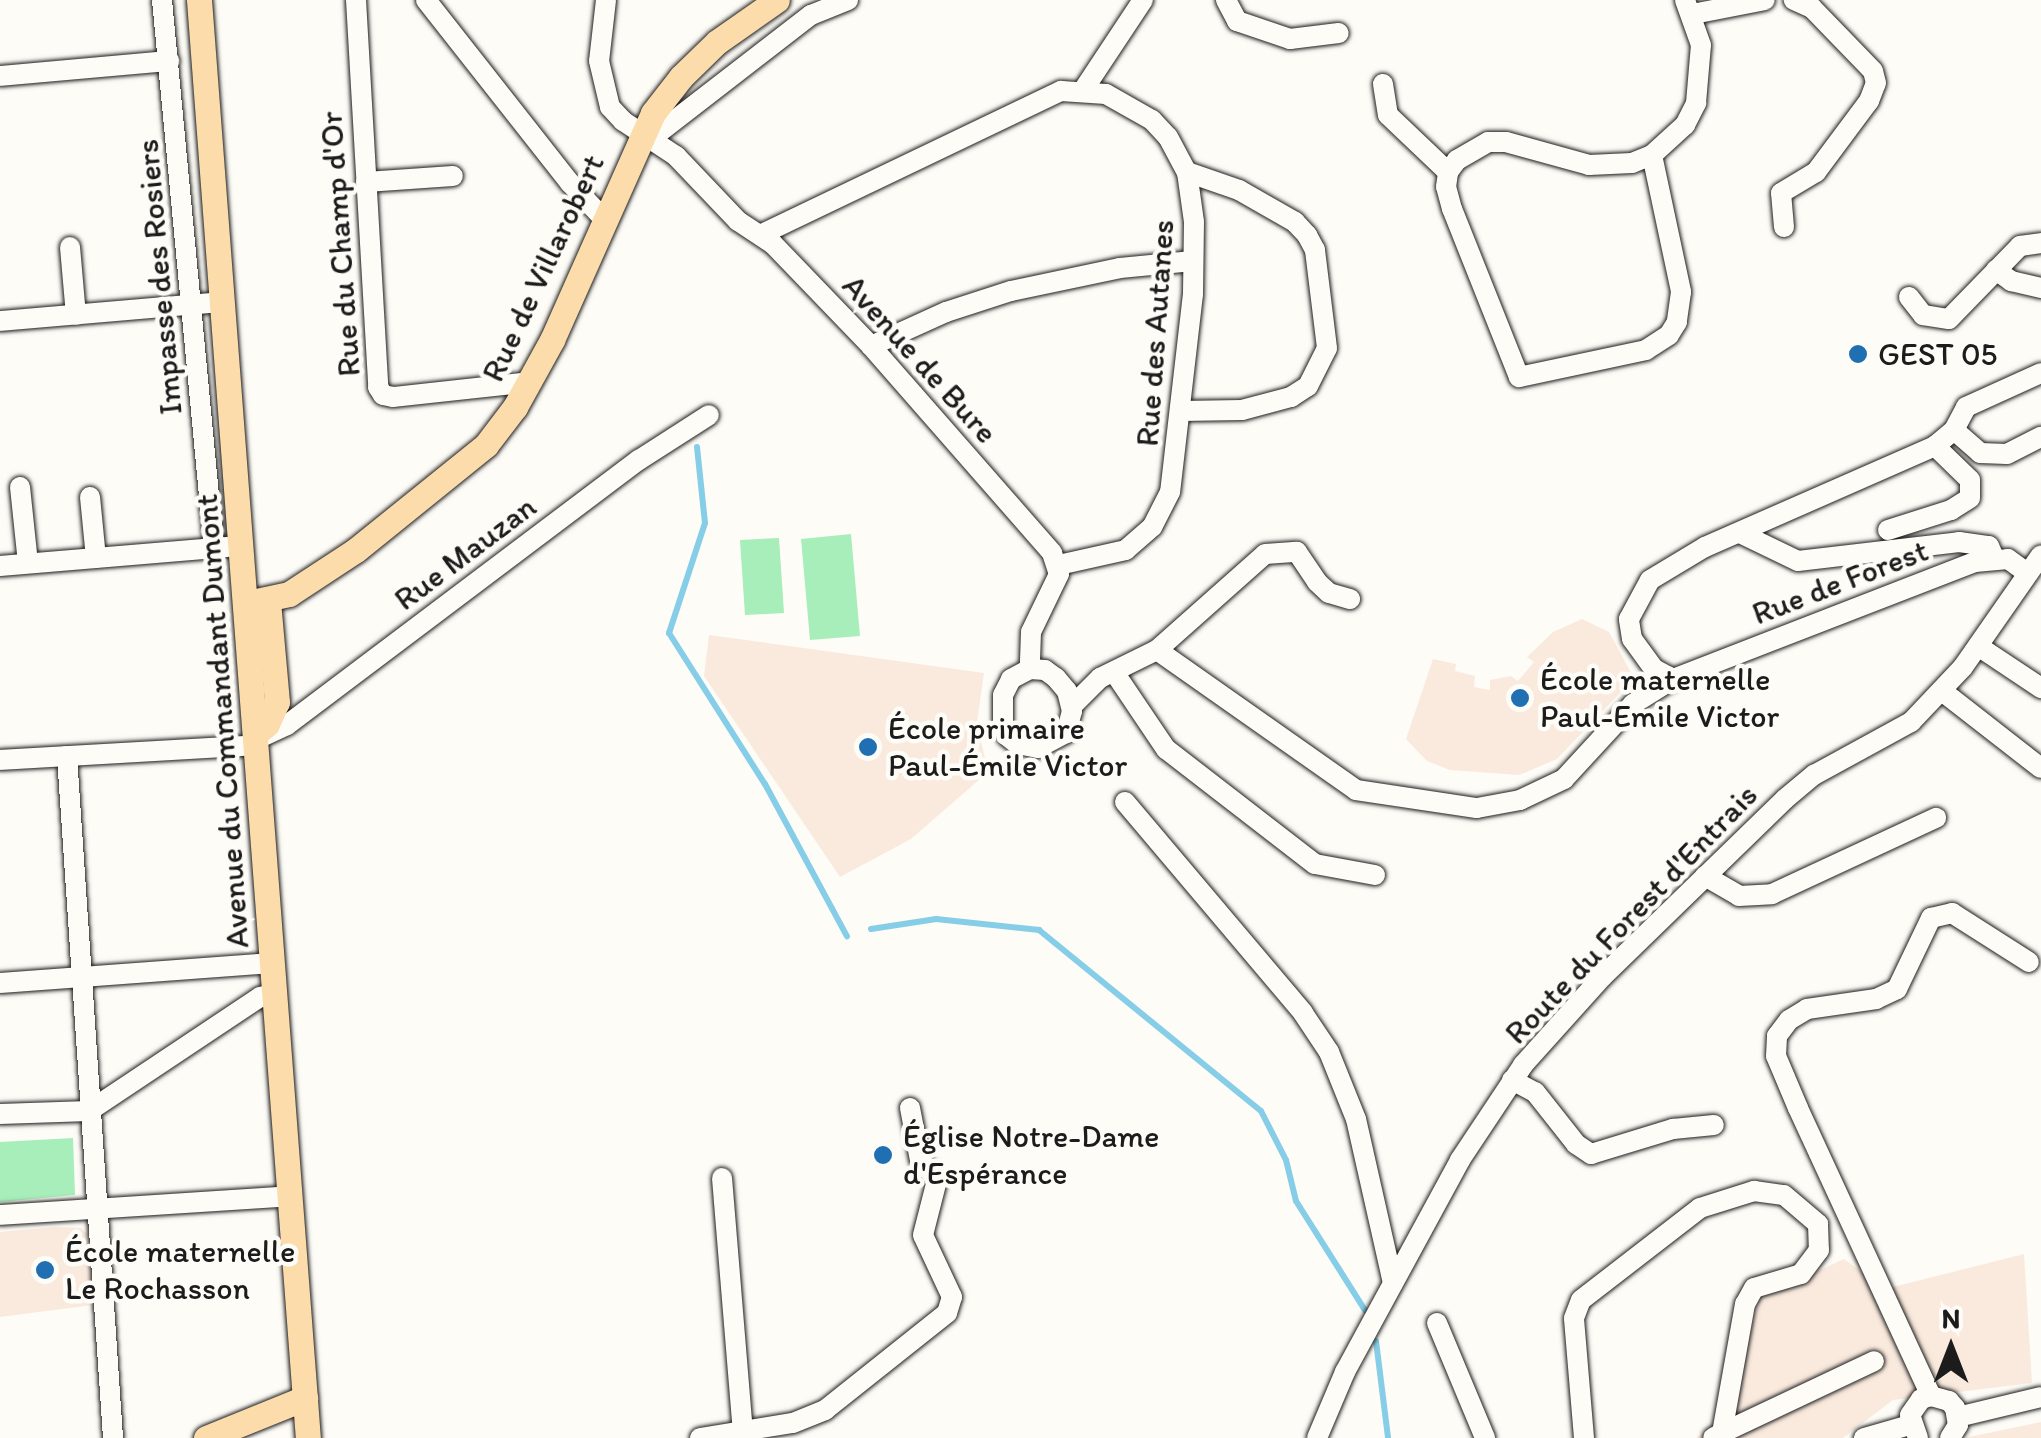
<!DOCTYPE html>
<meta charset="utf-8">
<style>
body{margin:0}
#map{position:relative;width:2041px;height:1438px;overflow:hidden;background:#fdfcf7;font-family:Itim,sans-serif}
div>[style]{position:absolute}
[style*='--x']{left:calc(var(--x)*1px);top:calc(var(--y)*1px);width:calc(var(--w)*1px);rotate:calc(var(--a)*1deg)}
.built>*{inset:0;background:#faeade}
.green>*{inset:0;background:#a8eeba}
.stream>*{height:6px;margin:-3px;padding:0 3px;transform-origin:3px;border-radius:3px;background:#86cde7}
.roads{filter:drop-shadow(0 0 2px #1c1c1c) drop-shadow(0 0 2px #1c1c1c)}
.minor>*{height:20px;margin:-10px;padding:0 10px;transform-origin:10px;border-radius:10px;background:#fdfcf7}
.major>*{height:25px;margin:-12.5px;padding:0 12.5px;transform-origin:12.5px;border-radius:12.5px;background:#fcdcab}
.dots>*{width:28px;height:28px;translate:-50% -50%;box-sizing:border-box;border:5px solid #fdfcf7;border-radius:50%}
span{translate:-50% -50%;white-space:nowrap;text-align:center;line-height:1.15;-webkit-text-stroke:9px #fdfcf7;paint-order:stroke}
.street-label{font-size:32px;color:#1c1c1c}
.poi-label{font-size:32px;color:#1c1c1c}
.left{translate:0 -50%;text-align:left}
.north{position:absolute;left:1901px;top:1298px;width:100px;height:100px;-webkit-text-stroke:8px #fdfcf7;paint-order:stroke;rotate:0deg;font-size:28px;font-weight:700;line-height:40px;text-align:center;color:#1c1c1c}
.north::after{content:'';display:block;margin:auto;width:35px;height:45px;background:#1c1c1c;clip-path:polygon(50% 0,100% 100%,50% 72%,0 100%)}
</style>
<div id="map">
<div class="built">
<div style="clip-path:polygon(1582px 619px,1609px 632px,1634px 678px,1557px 759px,1519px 775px,1450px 770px,1427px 761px,1406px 739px,1433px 659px,1456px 664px,1455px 671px,1475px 676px,1474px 687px,1490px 690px,1490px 680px,1511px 676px,1518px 681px,1534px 662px,1527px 657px,1553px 632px)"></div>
<div style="clip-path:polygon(709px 635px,984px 673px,977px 723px,988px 772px,911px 839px,840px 877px,704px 676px)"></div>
<div style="clip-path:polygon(55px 1227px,81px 1228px,87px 1234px,93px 1305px,0 1317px,0 1232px)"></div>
<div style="clip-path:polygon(2024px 1254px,2032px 1383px,1893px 1400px,1843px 1438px,1696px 1438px,1727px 1418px,1760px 1298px,1844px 1259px,1885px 1289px)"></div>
<div style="clip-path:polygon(2041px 1422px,2041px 1438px,1964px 1438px)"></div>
</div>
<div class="green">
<div style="clip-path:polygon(851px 534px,860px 636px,810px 640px,801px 539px)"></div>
<div style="clip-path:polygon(779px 538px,784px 613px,745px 615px,740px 540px)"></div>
<div style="clip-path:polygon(73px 1138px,75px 1195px,0 1202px,0 1142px)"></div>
</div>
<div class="stream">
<div style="--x:697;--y:447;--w:76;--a:84"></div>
<div style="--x:705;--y:523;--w:116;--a:108.1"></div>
<div style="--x:669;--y:633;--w:179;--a:57.6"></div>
<div style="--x:765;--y:784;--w:173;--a:61.7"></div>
<div style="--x:871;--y:929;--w:66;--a:-8.7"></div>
<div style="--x:936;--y:919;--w:104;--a:6.1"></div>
<div style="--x:1039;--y:930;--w:286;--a:39.2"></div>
<div style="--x:1261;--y:1111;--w:55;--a:63"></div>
<div style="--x:1286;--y:1160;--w:42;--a:76.3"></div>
<div style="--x:1296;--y:1201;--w:129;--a:57.7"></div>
<div style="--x:1376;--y:1341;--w:98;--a:82.9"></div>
</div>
<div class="roads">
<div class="minor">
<div style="--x:162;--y:0;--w:550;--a:84.58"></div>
<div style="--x:356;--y:0;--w:388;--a:86.7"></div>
<div style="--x:378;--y:387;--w:9;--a:58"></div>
<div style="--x:383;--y:395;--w:10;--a:11"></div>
<div style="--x:393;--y:397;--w:138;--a:-6.2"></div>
<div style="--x:426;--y:0;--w:233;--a:51.8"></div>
<div style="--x:570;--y:183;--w:48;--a:46.7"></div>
<div style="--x:606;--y:0;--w:61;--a:96.5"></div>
<div style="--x:599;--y:61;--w:47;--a:76.6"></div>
<div style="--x:610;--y:107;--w:19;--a:47"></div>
<div style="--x:623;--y:121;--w:64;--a:33.4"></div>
<div style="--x:676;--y:156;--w:90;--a:46.4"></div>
<div style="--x:738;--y:221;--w:42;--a:33.3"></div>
<div style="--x:773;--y:244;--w:141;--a:46.1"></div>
<div style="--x:871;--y:346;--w:275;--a:48.8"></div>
<div style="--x:1052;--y:553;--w:22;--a:72"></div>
<div style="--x:1059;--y:574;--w:64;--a:115.8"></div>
<div style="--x:1031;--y:632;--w:37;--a:92"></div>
<div style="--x:1226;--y:0;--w:24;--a:62"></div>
<div style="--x:1237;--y:21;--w:56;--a:18.8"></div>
<div style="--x:1290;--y:39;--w:49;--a:-7"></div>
<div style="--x:1693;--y:14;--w:73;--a:-11"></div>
<div style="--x:0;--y:76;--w:170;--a:-5.1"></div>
<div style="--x:1383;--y:84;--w:31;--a:81"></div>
<div style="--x:1388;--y:115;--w:83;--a:43.5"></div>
<div style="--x:1084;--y:89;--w:107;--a:-56.5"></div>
<div style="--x:653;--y:137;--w:200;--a:-37.7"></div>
<div style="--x:811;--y:15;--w:40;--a:-22"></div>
<div style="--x:1652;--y:155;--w:140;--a:78"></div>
<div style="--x:1681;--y:292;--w:30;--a:98"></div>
<div style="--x:1677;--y:322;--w:15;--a:122"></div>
<div style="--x:1669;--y:335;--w:27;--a:147"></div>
<div style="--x:1646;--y:350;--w:130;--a:168"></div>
<div style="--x:1519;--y:377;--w:181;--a:-111.7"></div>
<div style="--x:1452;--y:209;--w:23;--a:-105"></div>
<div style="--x:1446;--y:187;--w:15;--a:-82"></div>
<div style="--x:1448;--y:172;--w:15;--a:-53"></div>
<div style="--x:1457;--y:160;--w:36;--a:-30"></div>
<div style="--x:1488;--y:142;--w:18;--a:0"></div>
<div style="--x:1506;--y:142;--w:86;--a:15.5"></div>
<div style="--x:1589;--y:165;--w:43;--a:-2.7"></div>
<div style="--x:1632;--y:163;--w:22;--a:-22"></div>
<div style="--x:1652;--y:155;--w:45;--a:-42.3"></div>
<div style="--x:1685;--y:125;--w:25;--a:-63"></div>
<div style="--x:1696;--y:103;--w:58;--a:-85.1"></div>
<div style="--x:1701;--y:45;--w:48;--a:-109.6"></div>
<div style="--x:366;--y:182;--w:87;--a:-3.9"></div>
<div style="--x:1784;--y:227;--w:34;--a:-95"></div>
<div style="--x:1781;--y:193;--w:41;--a:-31"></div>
<div style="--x:1816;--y:172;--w:89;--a:-53.3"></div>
<div style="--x:1869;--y:101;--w:19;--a:-69"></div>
<div style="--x:1876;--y:83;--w:12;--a:-104"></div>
<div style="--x:1873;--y:71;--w:88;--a:-134.1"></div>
<div style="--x:1812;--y:8;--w:20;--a:-156"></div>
<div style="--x:760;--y:235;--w:334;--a:-25.6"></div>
<div style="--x:1061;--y:91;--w:45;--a:3.8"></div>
<div style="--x:1106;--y:94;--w:53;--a:29.5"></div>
<div style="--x:1152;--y:120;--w:23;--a:47"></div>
<div style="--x:1168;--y:137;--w:40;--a:62"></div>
<div style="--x:1187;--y:172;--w:50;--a:82"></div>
<div style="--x:1194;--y:222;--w:72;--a:90.8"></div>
<div style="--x:1193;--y:294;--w:199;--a:96.6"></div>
<div style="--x:1170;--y:492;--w:39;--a:117"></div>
<div style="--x:1152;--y:527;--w:35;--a:139"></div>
<div style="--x:1126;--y:550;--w:69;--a:167.4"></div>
<div style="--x:70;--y:247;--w:68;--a:85"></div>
<div style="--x:1996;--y:270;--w:19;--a:36"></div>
<div style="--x:2011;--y:281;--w:31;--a:13"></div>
<div style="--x:1909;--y:297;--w:23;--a:52"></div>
<div style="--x:1923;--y:315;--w:26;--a:9"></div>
<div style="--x:1949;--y:319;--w:102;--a:-45.8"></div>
<div style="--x:2020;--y:246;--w:21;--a:-8"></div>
<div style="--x:0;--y:321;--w:223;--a:-4.9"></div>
<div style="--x:871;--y:346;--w:82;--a:-24.4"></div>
<div style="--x:946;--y:312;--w:68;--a:-17.9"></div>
<div style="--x:1011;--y:291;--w:111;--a:-11.9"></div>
<div style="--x:1120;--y:268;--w:73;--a:-5.5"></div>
<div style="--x:1181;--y:411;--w:61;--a:-0.9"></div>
<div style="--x:1242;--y:410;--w:51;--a:-14.9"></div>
<div style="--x:1291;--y:397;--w:20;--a:-33"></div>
<div style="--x:1308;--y:386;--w:42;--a:-63.4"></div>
<div style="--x:1327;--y:348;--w:99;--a:-97"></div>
<div style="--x:1315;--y:250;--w:17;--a:-118"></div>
<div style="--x:1307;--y:235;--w:18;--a:-133"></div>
<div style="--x:1295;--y:222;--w:64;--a:-150.3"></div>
<div style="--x:1239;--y:190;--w:55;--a:-160.9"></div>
<div style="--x:1954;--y:430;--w:35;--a:41"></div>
<div style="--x:1980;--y:453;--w:27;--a:2"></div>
<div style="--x:2007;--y:454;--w:38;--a:-27"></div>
<div style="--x:20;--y:487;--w:76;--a:84"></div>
<div style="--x:90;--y:497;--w:61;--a:84.4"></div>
<div style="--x:1888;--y:530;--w:66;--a:-17.6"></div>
<div style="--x:1951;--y:510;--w:22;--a:-32"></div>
<div style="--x:1970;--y:498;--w:18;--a:-90"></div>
<div style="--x:1970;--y:480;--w:49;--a:-135.8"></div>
<div style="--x:1742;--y:534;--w:62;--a:25.7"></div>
<div style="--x:1798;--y:561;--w:162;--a:-6.7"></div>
<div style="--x:1959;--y:542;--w:30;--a:8"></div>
<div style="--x:1989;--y:546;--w:13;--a:67"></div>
<div style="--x:0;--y:566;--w:228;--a:-4.8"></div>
<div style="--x:1978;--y:646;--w:76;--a:33.7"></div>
<div style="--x:1157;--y:650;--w:144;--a:-41.6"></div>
<div style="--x:1265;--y:554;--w:32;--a:-4"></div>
<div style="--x:1297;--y:552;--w:36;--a:56"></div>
<div style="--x:1317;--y:582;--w:16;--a:43"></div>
<div style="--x:1329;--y:593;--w:22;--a:16"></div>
<div style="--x:1030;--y:669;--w:15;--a:4"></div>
<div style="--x:1045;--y:670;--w:14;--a:36"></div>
<div style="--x:1056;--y:678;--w:17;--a:50"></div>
<div style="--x:1067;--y:691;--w:21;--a:76"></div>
<div style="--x:1072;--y:711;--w:23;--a:105"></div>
<div style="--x:1066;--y:733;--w:32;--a:152"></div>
<div style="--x:1038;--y:748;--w:21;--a:-169"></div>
<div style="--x:1017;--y:744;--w:13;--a:-141"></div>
<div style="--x:1007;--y:736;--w:12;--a:-110"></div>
<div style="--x:1003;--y:725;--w:30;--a:-90"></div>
<div style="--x:1003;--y:695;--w:18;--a:-63"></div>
<div style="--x:1011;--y:679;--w:21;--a:-28"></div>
<div style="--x:1114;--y:672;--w:93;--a:56"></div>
<div style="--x:1166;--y:749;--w:188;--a:37.7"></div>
<div style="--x:1315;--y:864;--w:61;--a:10.4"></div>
<div style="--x:1673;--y:679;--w:21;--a:-152"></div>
<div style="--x:1654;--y:669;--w:37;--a:-126"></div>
<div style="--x:1632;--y:639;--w:20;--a:-99"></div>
<div style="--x:1629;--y:619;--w:44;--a:-61.7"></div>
<div style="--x:1650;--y:580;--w:64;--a:-31"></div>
<div style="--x:1705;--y:547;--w:251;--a:-23.7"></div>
<div style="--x:1935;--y:446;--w:25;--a:-40"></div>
<div style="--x:1954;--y:430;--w:26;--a:-62"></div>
<div style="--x:1966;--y:407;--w:82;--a:-24.4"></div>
<div style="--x:1942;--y:691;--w:125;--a:37.9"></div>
<div style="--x:1072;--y:706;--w:40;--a:-45"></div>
<div style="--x:1100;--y:678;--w:64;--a:-26.2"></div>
<div style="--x:1157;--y:650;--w:243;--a:35.1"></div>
<div style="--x:1356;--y:790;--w:122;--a:8.5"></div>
<div style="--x:1477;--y:808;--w:44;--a:-10.5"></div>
<div style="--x:1520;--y:800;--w:49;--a:-25.5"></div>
<div style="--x:1564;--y:779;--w:102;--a:-47.4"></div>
<div style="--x:1633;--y:704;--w:47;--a:-32"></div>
<div style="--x:1673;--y:679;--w:324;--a:-21.2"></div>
<div style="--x:1975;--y:562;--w:33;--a:-5"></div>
<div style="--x:2008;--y:559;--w:24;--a:36"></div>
<div style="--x:257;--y:739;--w:33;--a:-25"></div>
<div style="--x:287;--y:725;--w:441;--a:-37"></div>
<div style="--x:639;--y:460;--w:83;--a:-32.7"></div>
<div style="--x:67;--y:756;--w:684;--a:86.14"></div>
<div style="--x:0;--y:760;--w:257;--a:-3.3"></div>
<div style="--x:1125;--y:802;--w:276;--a:49.8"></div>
<div style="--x:1303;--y:1013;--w:47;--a:56.3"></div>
<div style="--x:1329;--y:1052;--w:72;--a:68.1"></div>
<div style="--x:1356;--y:1119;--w:168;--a:77.3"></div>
<div style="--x:1705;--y:876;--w:39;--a:30"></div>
<div style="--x:1739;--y:896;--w:33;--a:-3"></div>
<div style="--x:1772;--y:894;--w:181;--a:-24.9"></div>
<div style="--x:0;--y:983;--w:273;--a:-4.2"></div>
<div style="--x:1512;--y:1080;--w:26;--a:28"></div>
<div style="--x:1535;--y:1092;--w:66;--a:51.7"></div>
<div style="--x:1576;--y:1144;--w:18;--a:34"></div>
<div style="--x:1591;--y:1154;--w:86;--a:-17"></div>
<div style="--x:1673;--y:1129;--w:41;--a:-5.6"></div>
<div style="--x:89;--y:1111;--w:206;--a:-33.7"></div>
<div style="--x:260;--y:997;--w:15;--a:-11"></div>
<div style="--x:0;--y:1114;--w:89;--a:-1.9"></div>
<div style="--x:722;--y:1178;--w:254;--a:85.3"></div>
<div style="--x:0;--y:1215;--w:292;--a:-3.7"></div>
<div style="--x:1437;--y:1323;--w:125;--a:67.3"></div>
<div style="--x:1931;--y:1396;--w:317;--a:-114.8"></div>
<div style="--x:1798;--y:1108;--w:56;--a:-112.9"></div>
<div style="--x:1776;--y:1056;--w:20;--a:-87"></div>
<div style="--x:1777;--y:1036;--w:20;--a:-53"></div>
<div style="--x:1789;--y:1020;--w:21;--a:-31"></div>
<div style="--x:1807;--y:1009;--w:70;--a:-8.2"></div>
<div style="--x:1876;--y:999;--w:23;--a:-25"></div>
<div style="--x:1897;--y:989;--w:79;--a:-64.4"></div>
<div style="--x:1931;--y:918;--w:22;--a:-13"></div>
<div style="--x:1952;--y:913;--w:91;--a:32.5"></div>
<div style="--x:1958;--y:1417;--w:85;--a:-13.5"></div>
<div style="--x:1722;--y:1433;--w:168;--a:-25.3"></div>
<div style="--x:700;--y:1438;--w:94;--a:-9.2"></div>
<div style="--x:793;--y:1423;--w:35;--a:-22"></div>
<div style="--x:825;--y:1410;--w:156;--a:-38.5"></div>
<div style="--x:947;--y:1313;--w:17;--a:-73"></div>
<div style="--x:952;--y:1297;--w:68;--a:-115.1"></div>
<div style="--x:923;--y:1235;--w:57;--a:-75.7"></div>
<div style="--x:937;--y:1180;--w:26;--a:-130"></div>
<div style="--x:920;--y:1160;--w:53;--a:-100.9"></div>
<div style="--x:1317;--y:1438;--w:72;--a:-67"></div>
<div style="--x:1345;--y:1372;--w:241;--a:-61.5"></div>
<div style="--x:1460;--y:1160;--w:114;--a:-56.4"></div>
<div style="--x:1523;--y:1065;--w:118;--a:-48.1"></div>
<div style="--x:1602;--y:977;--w:255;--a:-44.2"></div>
<div style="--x:1785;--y:799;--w:38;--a:-40"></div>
<div style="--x:1814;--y:775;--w:111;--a:-28.7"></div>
<div style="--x:1911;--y:722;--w:76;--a:-46.6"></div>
<div style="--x:1963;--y:667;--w:136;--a:-55.1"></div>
<div style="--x:1584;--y:1438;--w:120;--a:-94.8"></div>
<div style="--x:1574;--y:1318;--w:19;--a:-69"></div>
<div style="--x:1581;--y:1300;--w:150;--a:-37.7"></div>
<div style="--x:1700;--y:1208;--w:57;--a:-17.5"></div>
<div style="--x:1754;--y:1191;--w:30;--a:8"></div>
<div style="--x:1784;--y:1195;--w:45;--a:40.5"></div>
<div style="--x:1818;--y:1224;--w:26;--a:88"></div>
<div style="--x:1819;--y:1250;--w:30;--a:127"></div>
<div style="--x:1801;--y:1274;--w:49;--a:163.4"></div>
<div style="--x:1754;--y:1288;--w:18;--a:119"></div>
<div style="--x:1745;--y:1304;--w:131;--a:100.1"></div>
<div style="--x:1722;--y:1433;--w:10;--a:151"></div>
<div style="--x:1864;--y:1438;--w:48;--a:-15.8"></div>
<div style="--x:1918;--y:1438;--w:24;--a:-109"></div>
<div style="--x:1910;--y:1415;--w:19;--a:-55"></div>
<div style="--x:1921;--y:1399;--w:10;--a:-17"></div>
<div style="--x:1931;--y:1396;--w:19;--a:16"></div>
<div style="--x:1949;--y:1401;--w:9;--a:49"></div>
<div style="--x:1955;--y:1408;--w:17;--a:80"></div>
<div style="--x:1958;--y:1425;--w:15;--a:122"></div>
</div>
<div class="major">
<div style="--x:199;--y:0;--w:1442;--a:85.67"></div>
<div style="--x:247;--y:603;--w:43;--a:-12.1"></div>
<div style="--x:289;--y:594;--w:80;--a:-33.3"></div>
<div style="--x:356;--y:550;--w:167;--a:-38.9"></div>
<div style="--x:486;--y:445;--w:48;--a:-52.7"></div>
<div style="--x:515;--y:407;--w:77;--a:-61.1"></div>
<div style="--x:552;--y:340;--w:248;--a:-66"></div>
<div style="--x:653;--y:113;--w:46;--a:-52.1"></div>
<div style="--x:681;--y:77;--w:50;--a:-44.2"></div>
<div style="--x:717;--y:42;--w:73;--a:-35"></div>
<div style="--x:256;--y:733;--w:14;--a:-39"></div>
<div style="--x:267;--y:724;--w:24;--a:-66"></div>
<div style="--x:277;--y:702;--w:101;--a:-95.1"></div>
<div style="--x:206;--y:1438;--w:107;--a:-22"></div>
</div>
</div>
<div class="dots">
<div style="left:1858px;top:354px;background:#1f6fb2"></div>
<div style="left:1520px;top:698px;background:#1f6fb2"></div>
<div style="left:868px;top:747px;background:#1f6fb2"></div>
<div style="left:883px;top:1155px;background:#1f6fb2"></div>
<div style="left:45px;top:1270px;background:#1f6fb2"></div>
</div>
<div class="street-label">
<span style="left:340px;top:244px;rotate:-94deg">Rue du Champ d'Or</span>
<span style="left:543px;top:268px;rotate:-65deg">Rue de Villarobert</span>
<span style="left:159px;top:277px;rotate:-95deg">Impasse des Rosiers</span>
<span style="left:1155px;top:333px;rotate:-86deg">Rue des Autanes</span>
<span style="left:920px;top:359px;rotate:48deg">Avenue de Bure</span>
<span style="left:465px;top:553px;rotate:-37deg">Rue Mauzan</span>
<span style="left:1840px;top:582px;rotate:-21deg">Rue de Forest</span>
<span style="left:222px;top:721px;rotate:-94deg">Avenue du Commandant Dumont</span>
<span style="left:1631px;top:914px;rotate:-46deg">Route du Forest d'Entrais</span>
</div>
<div class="poi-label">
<span class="left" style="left:1878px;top:354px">GEST 05</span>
<span class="left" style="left:1540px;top:698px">École maternelle<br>Paul-Emile Victor</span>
<span class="left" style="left:888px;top:747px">École primaire<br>Paul-Émile Victor</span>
<span class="left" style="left:903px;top:1155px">Église Notre-Dame<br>d'Espérance</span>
<span class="left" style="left:65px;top:1270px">École maternelle<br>Le Rochasson</span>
</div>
<div class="north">N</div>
</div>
